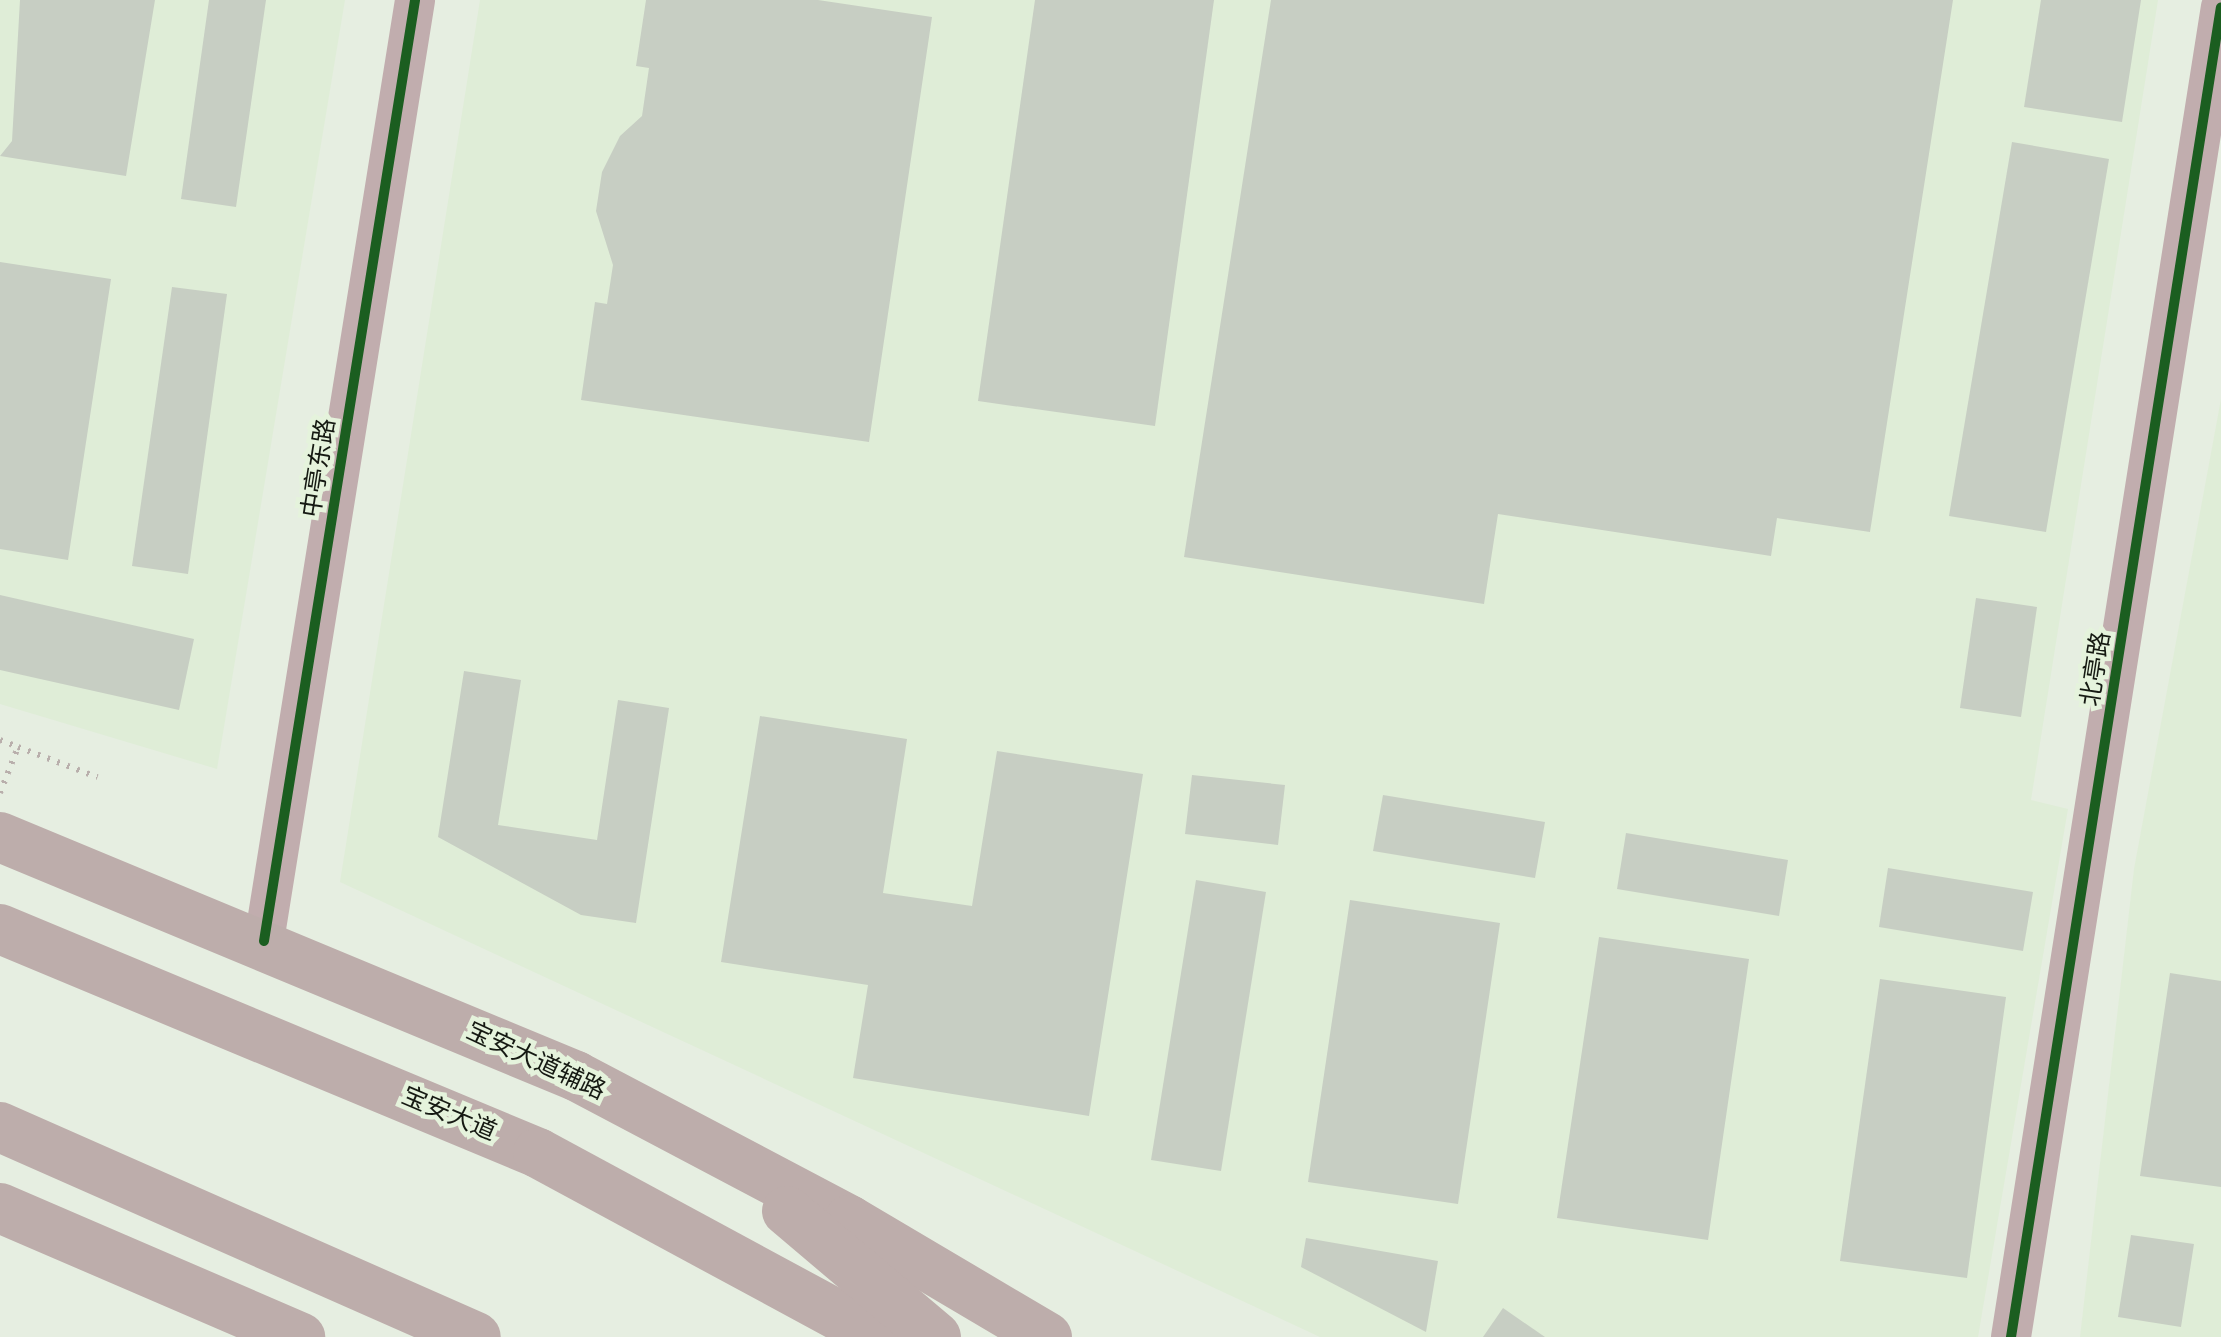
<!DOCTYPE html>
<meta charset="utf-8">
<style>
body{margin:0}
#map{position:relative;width:2221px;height:1337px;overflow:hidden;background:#e6eee1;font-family:"Roboto Condensed","Noto Sans SC",sans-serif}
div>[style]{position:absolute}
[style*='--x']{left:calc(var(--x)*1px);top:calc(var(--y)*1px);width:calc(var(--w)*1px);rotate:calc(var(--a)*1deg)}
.built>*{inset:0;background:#dfedd7}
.building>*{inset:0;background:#c7cec3}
.path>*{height:6px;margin-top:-3px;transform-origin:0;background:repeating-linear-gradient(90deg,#b9afac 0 2.5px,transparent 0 10.5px)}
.minor>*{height:40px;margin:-20px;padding:0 20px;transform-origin:20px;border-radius:20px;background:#c1adae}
.major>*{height:50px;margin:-25px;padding:0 25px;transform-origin:25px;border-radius:25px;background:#bdadab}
.cycleway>*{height:10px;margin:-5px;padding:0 5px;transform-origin:5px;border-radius:5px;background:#1b5e20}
span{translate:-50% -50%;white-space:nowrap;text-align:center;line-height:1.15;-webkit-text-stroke:9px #e5f3dc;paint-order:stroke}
.street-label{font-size:25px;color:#151912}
</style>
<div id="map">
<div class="built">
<div style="clip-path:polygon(0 0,345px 0,217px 769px,0 704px)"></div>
<div style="clip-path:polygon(480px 0,2158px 0,2031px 800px,2068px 809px,1978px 1337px,1320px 1337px,340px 882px)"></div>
<div style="clip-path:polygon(2221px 399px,2221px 1337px,2080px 1337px,2134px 869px)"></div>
</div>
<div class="building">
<div style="clip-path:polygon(20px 0,155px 0,126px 176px,0 156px,12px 141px)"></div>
<div style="clip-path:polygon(209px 0,266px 0,236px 207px,181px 199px)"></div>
<div style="clip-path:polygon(646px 0,818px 0,932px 17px,869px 442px,581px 400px,595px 302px,607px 304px,613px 265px,596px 211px,602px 172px,620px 136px,642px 116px,649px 68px,636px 66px)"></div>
<div style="clip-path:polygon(1035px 0,1214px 0,1155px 426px,978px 401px)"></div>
<div style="clip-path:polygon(1271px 0,1953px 0,1870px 532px,1777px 518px,1771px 556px,1498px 514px,1484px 604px,1184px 557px)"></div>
<div style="clip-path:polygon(2041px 0,2141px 0,2122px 122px,2024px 107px)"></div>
<div style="clip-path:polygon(2012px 142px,2109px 159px,2046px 532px,1949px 516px)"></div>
<div style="clip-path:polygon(0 262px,111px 279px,68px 560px,0 549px)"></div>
<div style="clip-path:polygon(172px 287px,227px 294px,188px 574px,132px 566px)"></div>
<div style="clip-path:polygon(0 595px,194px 639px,179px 710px,0 670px)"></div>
<div style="clip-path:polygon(1976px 598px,2037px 607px,2021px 717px,1960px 708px)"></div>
<div style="clip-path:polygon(464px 671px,521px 680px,498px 825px,597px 840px,618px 700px,669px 708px,636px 923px,581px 915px,438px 837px)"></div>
<div style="clip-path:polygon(760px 716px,907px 739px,883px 893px,972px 906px,997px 751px,1143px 774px,1089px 1116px,853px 1078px,868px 985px,721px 962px)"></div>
<div style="clip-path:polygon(1192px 775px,1285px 785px,1278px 845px,1185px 834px)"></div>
<div style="clip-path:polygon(1383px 795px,1545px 822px,1535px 878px,1373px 851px)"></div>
<div style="clip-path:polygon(1626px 833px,1788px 860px,1779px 916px,1617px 889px)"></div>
<div style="clip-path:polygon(1888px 868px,2033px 892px,2023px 951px,1879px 927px)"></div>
<div style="clip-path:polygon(1196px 880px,1266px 892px,1221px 1171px,1151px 1160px)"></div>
<div style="clip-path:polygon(1350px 900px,1500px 923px,1458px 1204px,1308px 1182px)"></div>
<div style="clip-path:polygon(1599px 937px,1749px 959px,1708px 1240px,1557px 1218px)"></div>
<div style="clip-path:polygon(2170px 973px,2221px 981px,2221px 1187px,2140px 1176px)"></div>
<div style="clip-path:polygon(1880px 979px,2006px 997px,1967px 1278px,1840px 1261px)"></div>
<div style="clip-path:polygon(2131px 1235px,2194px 1244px,2181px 1327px,2118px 1317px)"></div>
<div style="clip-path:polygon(1306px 1238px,1438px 1261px,1426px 1332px,1301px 1267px)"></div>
<div style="clip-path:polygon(1503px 1308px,1545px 1337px,1483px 1337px)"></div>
</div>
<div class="path">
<div style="--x:0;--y:740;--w:19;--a:21"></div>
<div style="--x:0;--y:793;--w:49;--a:-68.6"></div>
<div style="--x:18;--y:747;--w:85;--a:20.8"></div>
</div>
<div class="minor">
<div style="--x:264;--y:941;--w:953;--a:-80.88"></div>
<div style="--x:2011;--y:1337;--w:1346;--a:-81.03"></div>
</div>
<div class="major">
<div style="--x:0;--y:837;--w:624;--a:22.54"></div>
<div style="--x:576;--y:1076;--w:309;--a:27.8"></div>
<div style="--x:849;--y:1220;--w:230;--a:30.6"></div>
<div style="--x:0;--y:929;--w:583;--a:22.6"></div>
<div style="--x:538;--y:1153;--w:387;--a:28.4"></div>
<div style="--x:0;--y:1127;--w:520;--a:23.81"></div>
<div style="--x:0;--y:1208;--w:327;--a:23.3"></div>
<div style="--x:787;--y:1211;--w:195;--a:40.2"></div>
</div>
<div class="cycleway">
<div style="--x:264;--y:941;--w:953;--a:-80.88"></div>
<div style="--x:2011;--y:1337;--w:1346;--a:-81.03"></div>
</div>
<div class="street-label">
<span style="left:319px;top:468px;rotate:-81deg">中亭东路</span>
<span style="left:2096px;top:669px;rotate:-81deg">北亭路</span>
<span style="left:536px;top:1061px;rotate:25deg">宝安大道辅路</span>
<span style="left:449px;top:1114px;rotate:23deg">宝安大道</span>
</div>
</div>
